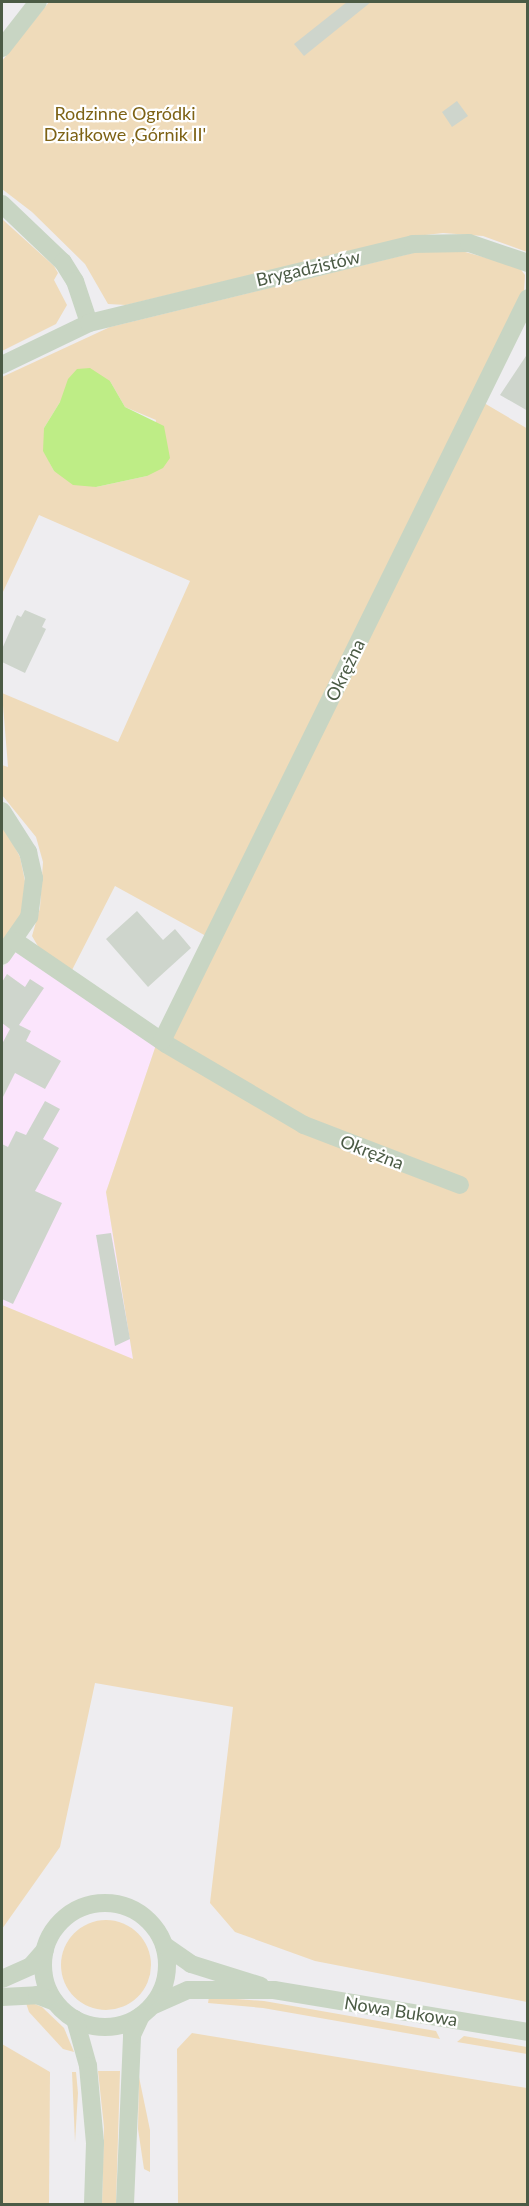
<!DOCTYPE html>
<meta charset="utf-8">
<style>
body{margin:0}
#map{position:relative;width:529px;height:2206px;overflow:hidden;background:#eeedf0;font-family:Lato,sans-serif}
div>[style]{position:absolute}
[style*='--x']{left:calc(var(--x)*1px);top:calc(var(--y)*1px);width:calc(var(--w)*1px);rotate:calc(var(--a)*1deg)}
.commercial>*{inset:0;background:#fbe5fc}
.green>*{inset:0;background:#efdbba}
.round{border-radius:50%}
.water>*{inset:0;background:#beed86}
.building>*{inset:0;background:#ced5cc}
.street>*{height:18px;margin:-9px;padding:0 9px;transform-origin:9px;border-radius:9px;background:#c8d5c3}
.street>.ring{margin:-9px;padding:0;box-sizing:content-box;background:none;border:18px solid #c8d5c3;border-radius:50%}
span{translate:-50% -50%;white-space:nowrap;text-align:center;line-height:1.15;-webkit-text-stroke:4.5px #fff;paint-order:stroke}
.park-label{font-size:18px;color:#7d6215}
.street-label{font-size:18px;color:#4b5b45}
.frame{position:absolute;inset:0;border:3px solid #4b5b45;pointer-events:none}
</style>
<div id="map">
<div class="commercial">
<div style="clip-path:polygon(17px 951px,156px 1045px,106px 1192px,133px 1360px,2px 1305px,2px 969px)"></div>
</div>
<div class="green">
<div style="clip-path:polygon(49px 2px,527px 2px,527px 252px,483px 236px,443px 233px,408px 237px,126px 305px,108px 304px,85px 264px,32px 212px,2px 189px,2px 61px)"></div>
<div style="clip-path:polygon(2px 219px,54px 266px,58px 273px,54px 280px,67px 305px,56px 324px,2px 351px)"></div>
<div style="clip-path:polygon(evenodd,458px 250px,519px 267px,525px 275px,524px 292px,206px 936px,115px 886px,71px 972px,39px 948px,32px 936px,40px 908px,43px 862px,36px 837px,2px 795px,2px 765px,8px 767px,2px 693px,118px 742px,190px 581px,39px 515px,2px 594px,2px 377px,110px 327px,421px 251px,458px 250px,110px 381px,125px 407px,156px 420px,147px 476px,96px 487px,54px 471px,44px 451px,44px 428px,60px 402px,110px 381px)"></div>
<div style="clip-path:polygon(484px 403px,528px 429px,527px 2002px,315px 1961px,235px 1932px,210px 1903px,233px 1707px,95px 1683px,60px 1847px,2px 1929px,2px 1305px,133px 1359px,106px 1192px,156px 1045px)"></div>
<div style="clip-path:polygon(2px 823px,20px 857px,25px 881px,22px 913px,2px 948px)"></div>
<div class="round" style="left:61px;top:1920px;width:90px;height:90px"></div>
<div style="clip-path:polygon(209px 1997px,264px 2001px,436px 2031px,440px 2039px,263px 2008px,208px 2003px)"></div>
<div style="clip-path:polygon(25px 2000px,42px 2007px,64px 2028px,74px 2052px,63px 2049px,29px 2012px)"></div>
<div style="clip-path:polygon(192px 2033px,527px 2088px,527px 2204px,178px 2204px,177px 2049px)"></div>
<div style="clip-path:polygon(464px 2036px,527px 2047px,527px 2054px,457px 2042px)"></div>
<div style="clip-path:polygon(2px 2044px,50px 2072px,49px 2204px,2px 2204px)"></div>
<div style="clip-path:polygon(98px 2071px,120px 2071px,116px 2204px,102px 2204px,104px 2127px)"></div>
<div style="clip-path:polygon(72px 2072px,76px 2072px,78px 2093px,75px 2142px)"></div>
<div style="clip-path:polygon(139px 2077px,150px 2130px,150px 2172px,144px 2169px,138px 2129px)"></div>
</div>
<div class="water">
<div style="clip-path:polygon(90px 368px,110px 381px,125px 407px,164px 426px,170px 458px,163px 468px,147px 476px,96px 487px,73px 485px,54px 471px,43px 451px,44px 428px,60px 402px,68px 379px,77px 369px)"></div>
</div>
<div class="building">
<div style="clip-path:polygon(347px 2px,371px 2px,304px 56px,294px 44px)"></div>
<div style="clip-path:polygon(457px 101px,468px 116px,452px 127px,442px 112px)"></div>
<div style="clip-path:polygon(528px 353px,528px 411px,500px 395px)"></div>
<div style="clip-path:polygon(25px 610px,46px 619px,42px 627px,46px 629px,25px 673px,2px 662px,2px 649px,17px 615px,21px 617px)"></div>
<div style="clip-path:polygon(137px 911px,163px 940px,175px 929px,191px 948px,148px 987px,106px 939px)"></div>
<div style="clip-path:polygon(7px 974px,25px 987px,30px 979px,44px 988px,19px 1025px,31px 1031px,26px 1041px,61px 1061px,45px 1089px,15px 1073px,2px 1099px,2px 1044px,10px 1029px,2px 1023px,2px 982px)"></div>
<div style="clip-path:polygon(45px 1101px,60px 1109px,43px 1139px,59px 1148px,35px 1191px,62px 1203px,13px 1304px,2px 1299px,2px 1144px,8px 1147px,16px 1131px,26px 1135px)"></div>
<div style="clip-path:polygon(111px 1233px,130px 1339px,115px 1346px,96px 1235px)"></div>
</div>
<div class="street">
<div style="--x:2;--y:48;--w:58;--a:-52"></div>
<div style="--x:2;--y:204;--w:84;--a:43.6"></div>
<div style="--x:63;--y:262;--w:22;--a:58"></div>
<div style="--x:75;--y:281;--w:44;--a:71.6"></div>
<div style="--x:2;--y:365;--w:97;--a:-25.8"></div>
<div style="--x:89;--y:323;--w:333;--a:-13.7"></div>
<div style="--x:413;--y:244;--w:56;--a:-1"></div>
<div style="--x:469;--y:243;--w:62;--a:18.7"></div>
<div style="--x:2;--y:811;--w:49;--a:57.6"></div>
<div style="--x:28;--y:852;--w:27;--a:77"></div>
<div style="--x:34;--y:878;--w:39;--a:97"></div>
<div style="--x:29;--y:917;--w:47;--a:124.7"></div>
<div style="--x:15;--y:941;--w:183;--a:34.3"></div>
<div style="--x:166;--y:1044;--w:160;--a:30.4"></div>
<div style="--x:304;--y:1125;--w:167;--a:21"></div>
<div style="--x:162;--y:1041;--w:828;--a:-63.78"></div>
<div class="ring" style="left:43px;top:1903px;width:106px;height:106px"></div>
<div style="--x:164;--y:1945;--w:33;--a:35"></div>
<div style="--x:191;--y:1964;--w:73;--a:17.4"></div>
<div style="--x:2;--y:1979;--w:32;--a:-24"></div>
<div style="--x:31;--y:1966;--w:21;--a:-49"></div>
<div style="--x:2;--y:1997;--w:35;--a:-3"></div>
<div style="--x:37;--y:1995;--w:19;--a:21"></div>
<div style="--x:154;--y:2005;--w:37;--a:-24"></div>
<div style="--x:188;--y:1990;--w:86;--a:0"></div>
<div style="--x:274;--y:1990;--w:257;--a:9.4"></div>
<div style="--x:75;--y:2019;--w:49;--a:74.5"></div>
<div style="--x:88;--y:2066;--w:77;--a:84.8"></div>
<div style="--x:95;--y:2143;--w:61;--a:91.9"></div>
<div style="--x:125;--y:2204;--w:169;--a:-87.6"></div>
<div style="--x:132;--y:2035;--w:21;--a:-65"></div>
</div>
<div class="park-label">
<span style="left:125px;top:124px">Rodzinne Ogródki<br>Działkowe ,Górnik II'</span>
</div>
<div class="street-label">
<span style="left:308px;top:268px;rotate:-13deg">Brygadzistów</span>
<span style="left:345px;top:670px;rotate:-64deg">Okrężna</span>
<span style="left:372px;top:1152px;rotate:21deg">Okrężna</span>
<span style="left:401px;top:2011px;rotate:9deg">Nowa Bukowa</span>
</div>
<div class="frame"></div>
</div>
